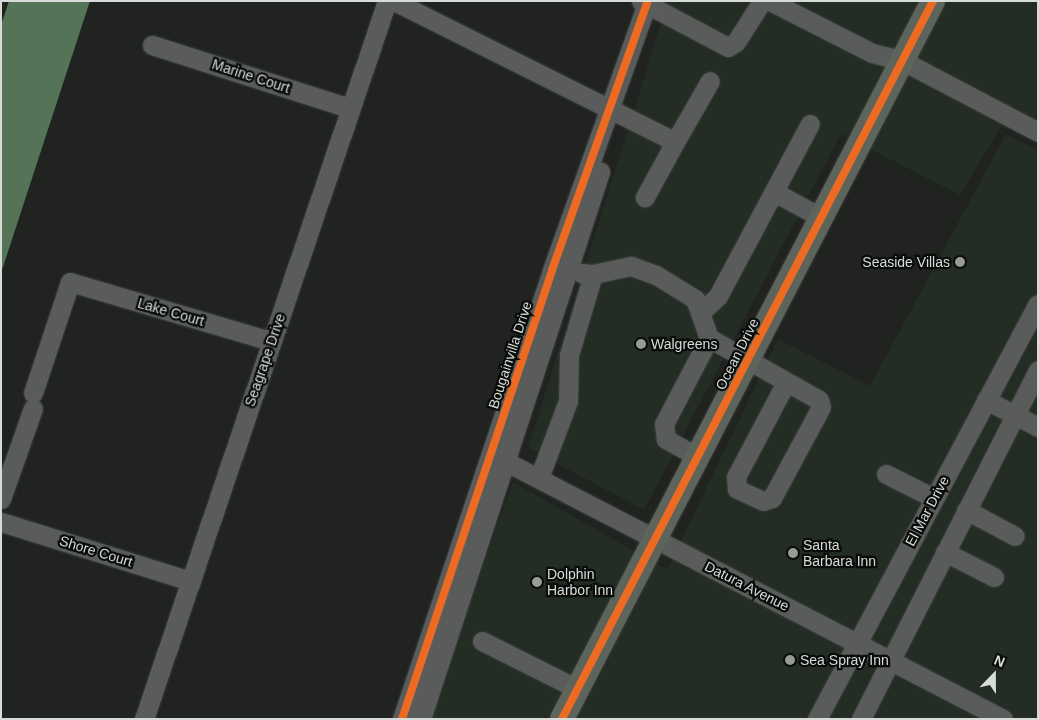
<!DOCTYPE html>
<style>
body{margin:0}
#map{position:relative;width:1039px;height:720px;overflow:hidden;background:#202320;font-family:Arial,sans-serif}
div>[style]{position:absolute}
[style*='--x']{left:calc(var(--x)*1px);top:calc(var(--y)*1px);width:calc(var(--w)*1px);rotate:calc(var(--a)*1deg)}
.built>*{inset:0;background:#232d24}
.water>*{inset:0;background:#557457}
.roads{filter:drop-shadow(0 0 1px #3b3e3b) drop-shadow(0 0 1px #3b3e3b)}
.minor>*{height:19px;margin:-9.5px;padding:0 9.5px;transform-origin:9.5px;border-radius:9.5px;background:#595c5a}
.major>*{height:24px;margin:-12px;padding:0 12px;transform-origin:12px;border-radius:12px;background:#5c645c}
.cycleway>*{height:8px;margin:-4px;padding:0 4px;transform-origin:4px;border-radius:4px;background:#ed6a23}
.dots>*{width:14px;height:14px;translate:-50% -50%;box-sizing:border-box;border:2px solid #0a0c0a;border-radius:50%}
span{translate:-50% -50%;white-space:nowrap;text-align:center;line-height:1.15;-webkit-text-stroke:4.5px #0a0c0a;paint-order:stroke}
.street-label{font-size:14px;color:#d8dcd9}
.poi-label{font-size:14px;color:#d8dcd9}
.right{translate:-100% -50%;text-align:right}
.left{translate:0 -50%;text-align:left}
.frame{position:absolute;inset:0;border:2px solid #d8dcd9;pointer-events:none}
.north{position:absolute;left:969px;top:650px;width:50px;height:50px;-webkit-text-stroke:4px #0a0c0a;paint-order:stroke;rotate:22deg;font-size:14px;font-weight:700;line-height:20px;text-align:center;color:#d8dcd9}
.north::after{content:'';display:block;margin:auto;width:18px;height:22px;background:#d8dcd9;clip-path:polygon(50% 0,100% 100%,50% 72%,0 100%)}
</style>
<div id="map">
<div class="built">
<div style="clip-path:polygon(668px 1px,1038px 1px,1038px 122px,1012px 108px,960px 195px,841px 134px,644px 510px,528px 448px)"></div>
<div style="clip-path:polygon(1006px 134px,1038px 151px,1038px 719px,428px 719px,513px 482px,667px 570px,778px 339px,870px 386px)"></div>
</div>
<div class="water">
<div style="clip-path:polygon(9px 1px,90px 1px,1px 273px,1px 25px)"></div>
</div>
<div class="roads">
<div class="minor">
<div style="--x:394;--y:1;--w:314;--a:26.6"></div>
<div style="--x:675;--y:142;--w:63;--a:118.6"></div>
<div style="--x:641;--y:1;--w:98;--a:27.9"></div>
<div style="--x:728;--y:47;--w:9;--a:-32"></div>
<div style="--x:736;--y:42;--w:49;--a:-57.6"></div>
<div style="--x:770;--y:1;--w:114;--a:27"></div>
<div style="--x:872;--y:53;--w:32;--a:14"></div>
<div style="--x:903;--y:61;--w:153;--a:27.7"></div>
<div style="--x:152;--y:45;--w:208;--a:17.7"></div>
<div style="--x:675;--y:142;--w:70;--a:-60.2"></div>
<div style="--x:774;--y:192;--w:55;--a:28.4"></div>
<div style="--x:593;--y:274;--w:39;--a:-12"></div>
<div style="--x:631;--y:266;--w:27;--a:20"></div>
<div style="--x:656;--y:275;--w:46;--a:31.6"></div>
<div style="--x:695;--y:299;--w:41;--a:70.3"></div>
<div style="--x:709;--y:338;--w:126;--a:29.4"></div>
<div style="--x:819;--y:400;--w:7;--a:74"></div>
<div style="--x:821;--y:407;--w:103;--a:118.3"></div>
<div style="--x:772;--y:498;--w:9;--a:162"></div>
<div style="--x:763;--y:501;--w:29;--a:-155"></div>
<div style="--x:737;--y:489;--w:12;--a:-95"></div>
<div style="--x:736;--y:477;--w:107;--a:-62.2"></div>
<div style="--x:702;--y:311;--w:22;--a:-43"></div>
<div style="--x:718;--y:296;--w:195;--a:-61.9"></div>
<div style="--x:33;--y:393;--w:117;--a:-71.6"></div>
<div style="--x:70;--y:282;--w:209;--a:16.4"></div>
<div style="--x:986;--y:400;--w:59;--a:27.4"></div>
<div style="--x:495;--y:456;--w:572;--a:27.37"></div>
<div style="--x:698;--y:457;--w:37;--a:-151"></div>
<div style="--x:666;--y:439;--w:15;--a:-98"></div>
<div style="--x:664;--y:424;--w:97;--a:-62.4"></div>
<div style="--x:886;--y:474;--w:54;--a:26.6"></div>
<div style="--x:539;--y:478;--w:82;--a:-69.4"></div>
<div style="--x:568;--y:401;--w:46;--a:-88.8"></div>
<div style="--x:569;--y:355;--w:84;--a:-73.5"></div>
<div style="--x:593;--y:274;--w:12;--a:-175"></div>
<div style="--x:1;--y:499;--w:96;--a:-70.6"></div>
<div style="--x:966;--y:510;--w:55;--a:28"></div>
<div style="--x:1;--y:522;--w:199;--a:17.3"></div>
<div style="--x:945;--y:552;--w:55;--a:27"></div>
<div style="--x:482;--y:641;--w:107;--a:26.6"></div>
<div style="--x:144;--y:719;--w:758;--a:-71.3"></div>
<div style="--x:402;--y:719;--w:473;--a:-71.5"></div>
<div style="--x:552;--y:270;--w:286;--a:-70.4"></div>
<div style="--x:421;--y:719;--w:576;--a:-71.88"></div>
<div style="--x:817;--y:719;--w:470;--a:-62"></div>
<div style="--x:861;--y:719;--w:391;--a:-63.1"></div>
</div>
<div class="major">
<div style="--x:562;--y:719;--w:808;--a:-62.67"></div>
</div>
</div>
<div class="cycleway">
<div style="--x:402;--y:719;--w:473;--a:-71.5"></div>
<div style="--x:552;--y:270;--w:286;--a:-70.4"></div>
<div style="--x:562;--y:719;--w:808;--a:-62.67"></div>
</div>
<div class="dots">
<div style="left:960px;top:262px;background:#989b98"></div>
<div style="left:641px;top:344px;background:#989b98"></div>
<div style="left:793px;top:553px;background:#989b98"></div>
<div style="left:537px;top:582px;background:#989b98"></div>
<div style="left:790px;top:660px;background:#989b98"></div>
</div>
<div class="street-label">
<span style="left:251px;top:76px;rotate:18deg">Marine Court</span>
<span style="left:171px;top:312px;rotate:16deg">Lake Court</span>
<span style="left:737px;top:354px;rotate:-63deg">Ocean Drive</span>
<span style="left:510px;top:355px;rotate:-72deg">Bougainvilla Drive</span>
<span style="left:265px;top:360px;rotate:-71deg">Seagrape Drive</span>
<span style="left:927px;top:511px;rotate:-62deg">El Mar Drive</span>
<span style="left:96px;top:551px;rotate:17deg">Shore Court</span>
<span style="left:747px;top:586px;rotate:27deg">Datura Avenue</span>
</div>
<div class="poi-label">
<span class="right" style="left:950px;top:262px">Seaside Villas</span>
<span class="left" style="left:651px;top:344px">Walgreens</span>
<span class="left" style="left:803px;top:553px">Santa<br>Barbara Inn</span>
<span class="left" style="left:547px;top:582px">Dolphin<br>Harbor Inn</span>
<span class="left" style="left:800px;top:660px">Sea Spray Inn</span>
</div>
<div class="frame"></div>
<div class="north">N</div>
</div>
